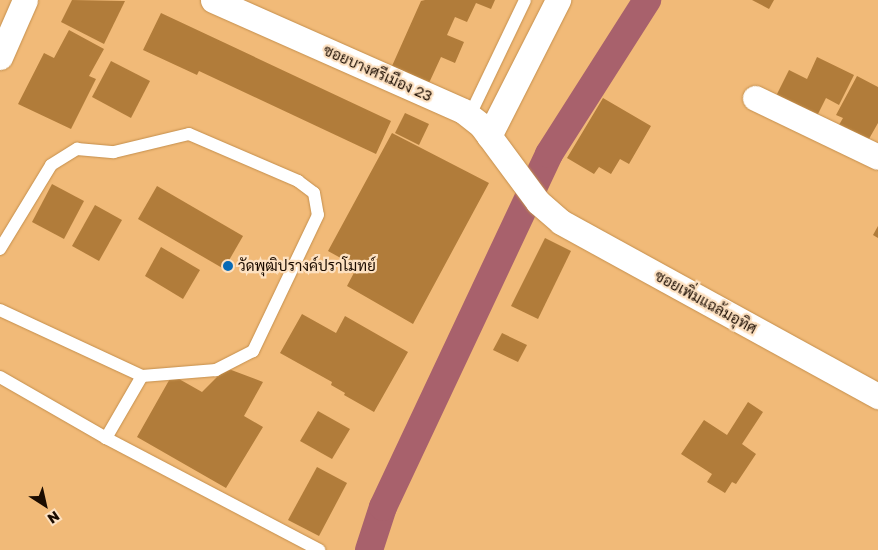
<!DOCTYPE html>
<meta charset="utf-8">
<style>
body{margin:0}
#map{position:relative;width:878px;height:550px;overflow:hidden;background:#f1ba78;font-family:"Golos Text",Sarabun,sans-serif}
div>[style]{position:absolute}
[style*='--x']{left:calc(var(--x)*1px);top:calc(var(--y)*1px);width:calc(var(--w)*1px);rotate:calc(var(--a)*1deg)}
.canal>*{height:28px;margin:-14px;padding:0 14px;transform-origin:14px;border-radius:14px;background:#a8616c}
.building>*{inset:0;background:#b17c3a}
.roads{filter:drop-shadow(0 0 1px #c48f4d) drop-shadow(0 0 1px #c48f4d)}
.lane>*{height:12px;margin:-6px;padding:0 6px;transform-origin:6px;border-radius:6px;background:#fff}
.street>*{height:25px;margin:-12.5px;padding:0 12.5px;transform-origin:12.5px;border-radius:12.5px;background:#fff}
.dots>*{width:14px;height:14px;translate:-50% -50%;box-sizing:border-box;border:2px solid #fde1c1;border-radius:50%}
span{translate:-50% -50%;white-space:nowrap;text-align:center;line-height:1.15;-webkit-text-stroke:4.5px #fde1c1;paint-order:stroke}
.street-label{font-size:15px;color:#1b0c00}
.poi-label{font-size:15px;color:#1b0c00}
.left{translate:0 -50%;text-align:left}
.north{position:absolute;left:20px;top:480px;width:50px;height:50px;-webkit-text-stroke:4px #fde1c1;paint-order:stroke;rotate:145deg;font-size:14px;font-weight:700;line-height:20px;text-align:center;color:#1b0c00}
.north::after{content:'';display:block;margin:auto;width:18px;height:22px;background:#1b0c00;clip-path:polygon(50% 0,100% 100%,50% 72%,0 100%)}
</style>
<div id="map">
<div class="canal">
<div style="--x:369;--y:550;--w:45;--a:-72"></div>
<div style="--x:383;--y:507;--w:390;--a:-64.8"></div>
<div style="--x:549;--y:154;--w:183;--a:-57.5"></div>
</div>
<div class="building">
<div style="clip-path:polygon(72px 0,125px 1px,104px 44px,61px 22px)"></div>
<div style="clip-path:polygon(425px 0,495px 0,491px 9px,476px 3px,467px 22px,455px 17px,447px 35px,464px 42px,455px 63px,441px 57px,429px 83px,392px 66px,421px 1px)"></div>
<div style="clip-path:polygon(752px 0,774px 0,769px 9px)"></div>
<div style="clip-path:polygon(161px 13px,391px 121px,376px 154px,199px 71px,197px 75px,143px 50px)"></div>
<div style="clip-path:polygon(69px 30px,104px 49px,89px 76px,96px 79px,71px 129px,18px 104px,44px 53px,54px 58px)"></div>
<div style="clip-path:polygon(817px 57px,854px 75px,839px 105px,826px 98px,815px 120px,774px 100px,789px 70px,807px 79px)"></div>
<div style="clip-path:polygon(111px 61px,150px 81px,131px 118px,92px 97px)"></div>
<div style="clip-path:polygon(857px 76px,878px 87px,878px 123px,865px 146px,836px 130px,843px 118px,836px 115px)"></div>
<div style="clip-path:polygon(603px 98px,651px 126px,629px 164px,620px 159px,611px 174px,599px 167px,594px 174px,567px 158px)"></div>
<div style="clip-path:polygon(405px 113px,429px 124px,419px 145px,395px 133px)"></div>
<div style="clip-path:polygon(392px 133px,489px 183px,413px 324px,347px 286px,357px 267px,328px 251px)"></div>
<div style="clip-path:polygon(52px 184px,84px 201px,64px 239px,32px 222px)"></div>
<div style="clip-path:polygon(157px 186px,243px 236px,224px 269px,138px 219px)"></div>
<div style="clip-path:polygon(95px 205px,122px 220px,99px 261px,72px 246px)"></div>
<div style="clip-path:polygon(878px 226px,878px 238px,873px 235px)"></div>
<div style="clip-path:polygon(545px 238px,571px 251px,538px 319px,511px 306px)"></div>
<div style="clip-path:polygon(161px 247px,200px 270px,183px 299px,145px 276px)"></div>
<div style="clip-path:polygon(302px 314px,336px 333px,345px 316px,408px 352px,374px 412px,344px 395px,345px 393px,331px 385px,332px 382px,280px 353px)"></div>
<div style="clip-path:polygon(502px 333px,527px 345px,518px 362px,493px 350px)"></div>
<div style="clip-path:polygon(226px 368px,263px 382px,244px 416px,263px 427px,226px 488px,137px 437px,172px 375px,202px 392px)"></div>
<div style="clip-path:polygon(748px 402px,763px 412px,742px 444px,756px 454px,736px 484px,732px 482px,725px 493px,707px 482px,712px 474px,681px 454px,704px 420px,727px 435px)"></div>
<div style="clip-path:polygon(318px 411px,350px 429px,332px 459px,300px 441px)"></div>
<div style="clip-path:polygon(317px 467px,347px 483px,319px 536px,288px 520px)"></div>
</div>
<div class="roads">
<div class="lane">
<div style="--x:470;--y:115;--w:127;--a:-64.4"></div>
<div style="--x:0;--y:249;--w:98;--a:-58.7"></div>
<div style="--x:51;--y:165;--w:31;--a:-32"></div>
<div style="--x:77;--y:149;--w:37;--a:5"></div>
<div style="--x:114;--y:152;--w:77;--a:-13.5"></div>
<div style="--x:189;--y:134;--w:119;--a:23.3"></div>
<div style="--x:298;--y:181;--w:20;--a:37"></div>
<div style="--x:314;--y:193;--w:22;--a:80"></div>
<div style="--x:318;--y:215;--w:151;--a:115.5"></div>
<div style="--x:253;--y:351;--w:42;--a:152.8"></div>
<div style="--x:216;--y:370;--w:74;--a:175.4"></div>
<div style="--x:142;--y:376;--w:72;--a:120.1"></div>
<div style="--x:0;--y:310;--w:157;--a:24.9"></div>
<div style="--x:0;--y:377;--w:122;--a:29.9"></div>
<div style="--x:106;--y:438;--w:241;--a:27.7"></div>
</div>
<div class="street">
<div style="--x:213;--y:0;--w:274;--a:23.9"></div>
<div style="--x:463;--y:111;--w:23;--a:38"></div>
<div style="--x:481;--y:125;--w:96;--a:53.5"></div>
<div style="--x:538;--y:202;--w:30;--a:41"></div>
<div style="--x:561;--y:222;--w:362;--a:28.8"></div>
<div style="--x:0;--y:57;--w:62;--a:-66.3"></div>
<div style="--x:755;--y:98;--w:136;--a:25.6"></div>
<div style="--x:489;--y:136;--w:153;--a:-63.1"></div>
</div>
</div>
<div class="dots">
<div style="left:228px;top:266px;background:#076ab6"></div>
</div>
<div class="street-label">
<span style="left:378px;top:73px;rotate:24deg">ซอยบางศรีเมือง 23</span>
<span style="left:706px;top:302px;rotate:29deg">ซอยเพิ่มแฉล้มอุทิศ</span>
</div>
<div class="poi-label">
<span class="left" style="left:238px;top:266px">วัดพุฒิปรางค์ปราโมทย์</span>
</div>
<div class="north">N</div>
</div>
